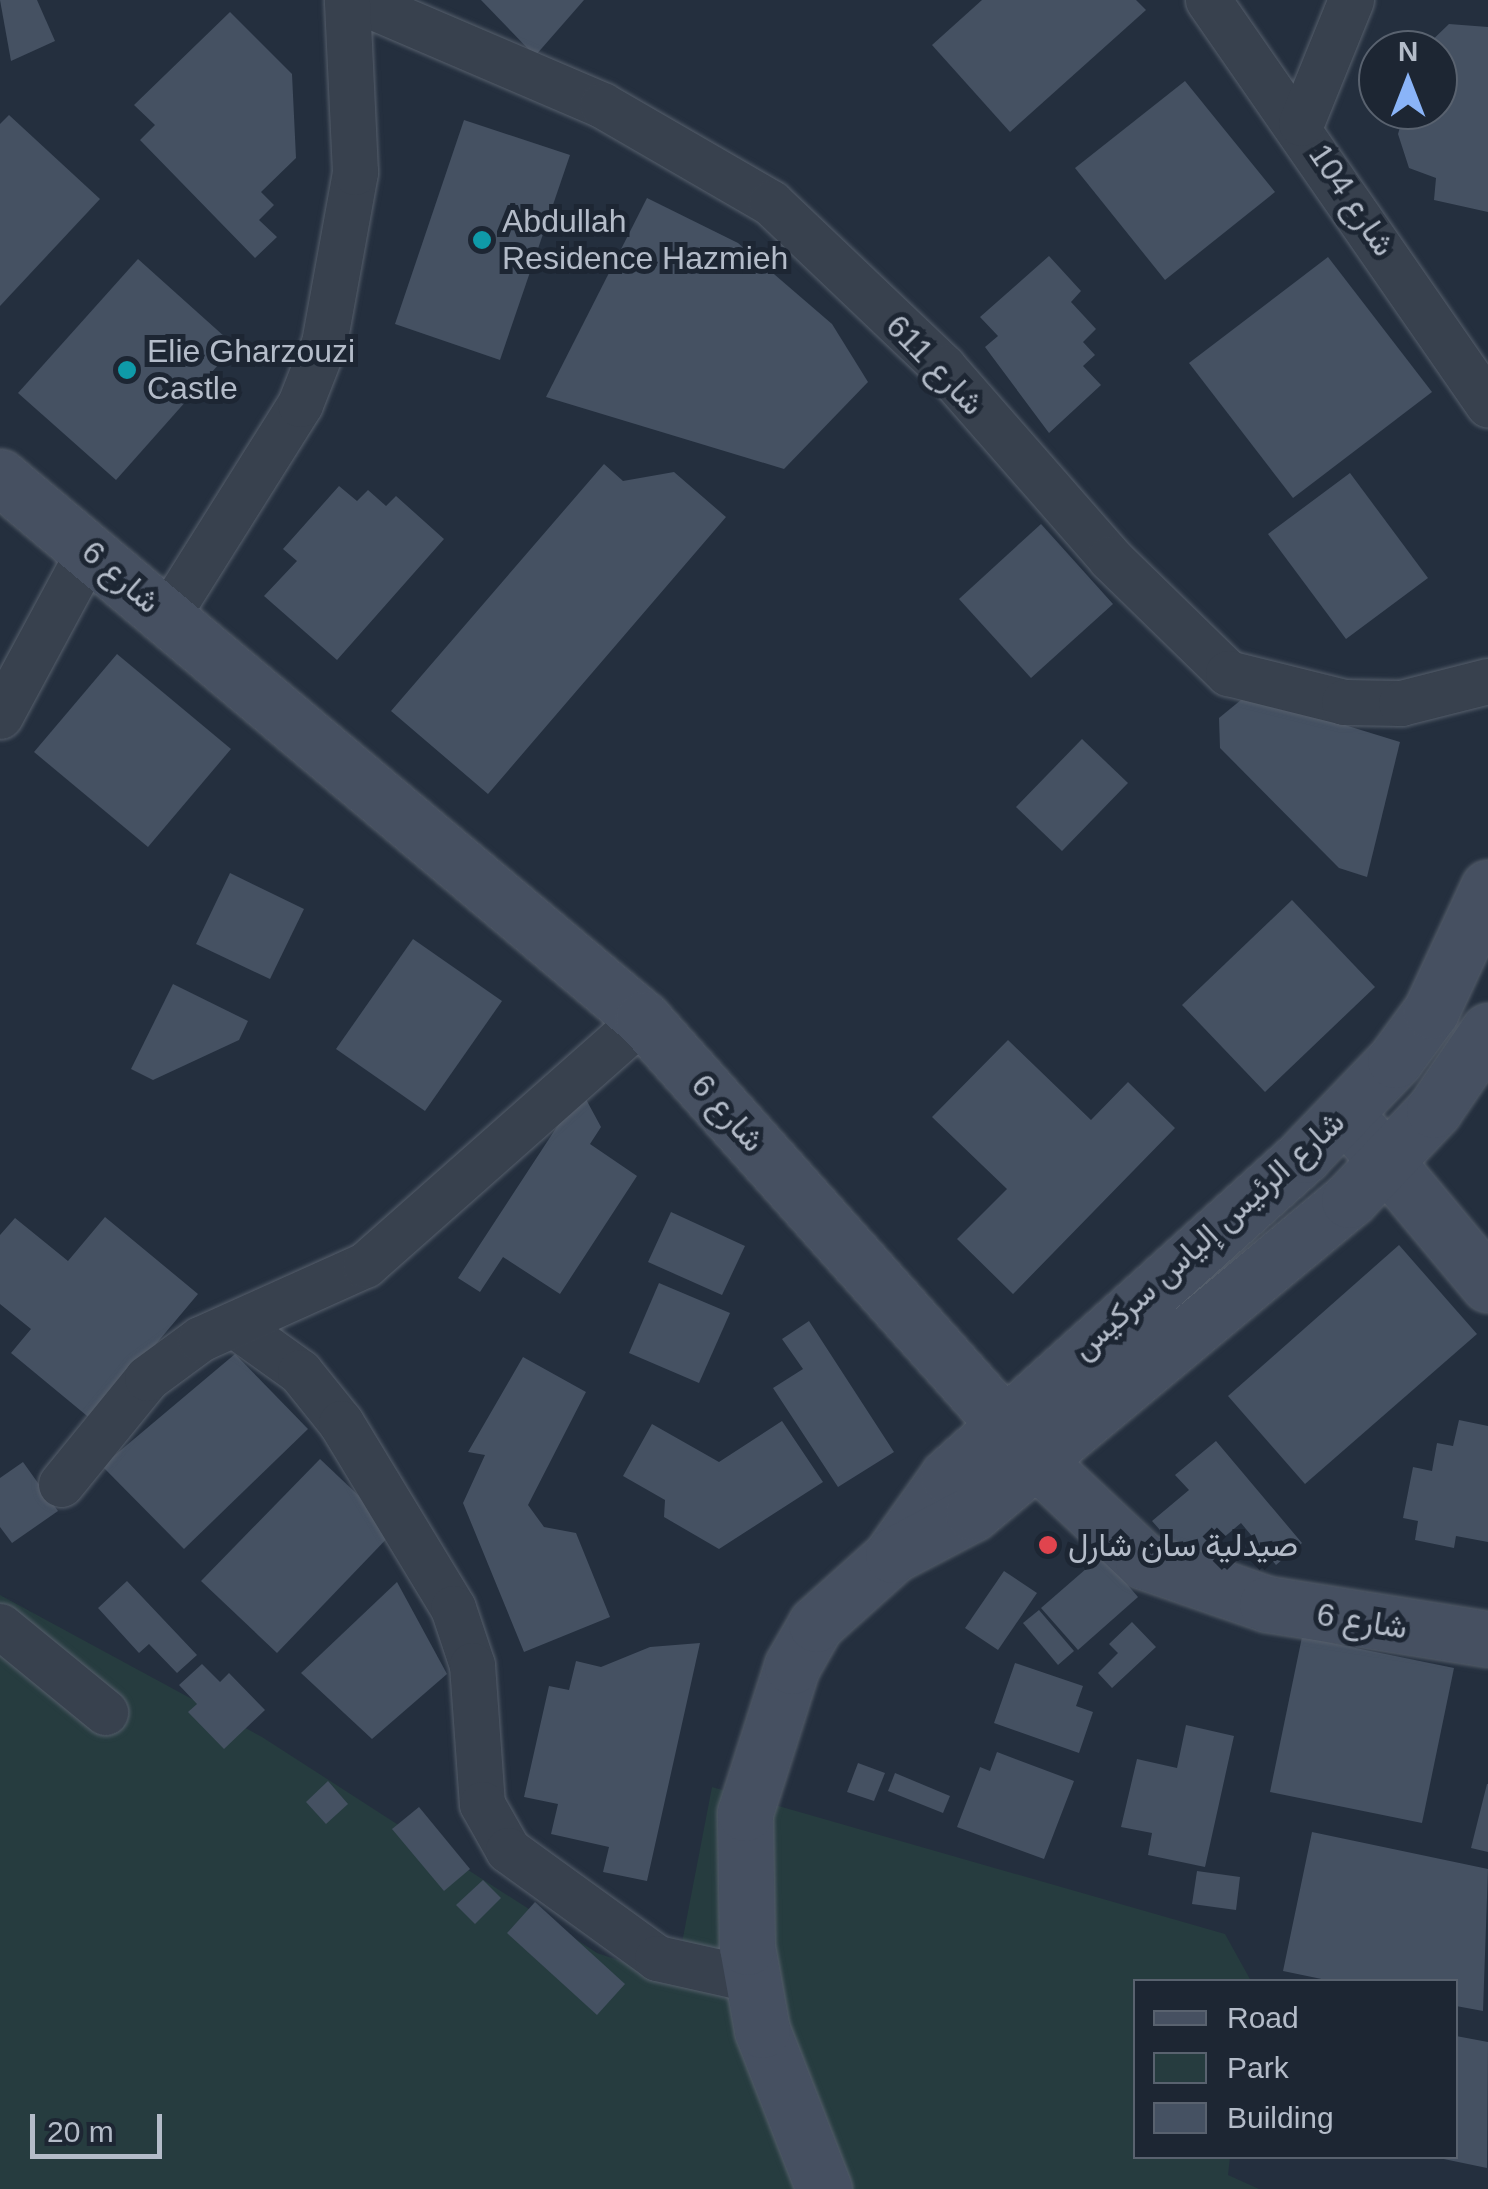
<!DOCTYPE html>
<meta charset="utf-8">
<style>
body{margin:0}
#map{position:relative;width:1488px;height:2189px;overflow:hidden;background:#242f3e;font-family:Arial,Vazirmatn,sans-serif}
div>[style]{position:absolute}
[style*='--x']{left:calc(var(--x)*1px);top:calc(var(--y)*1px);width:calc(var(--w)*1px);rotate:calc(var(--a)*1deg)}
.green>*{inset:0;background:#263c3f}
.building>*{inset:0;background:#455162}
.roads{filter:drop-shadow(0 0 2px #565f6c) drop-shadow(0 0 2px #565f6c)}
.street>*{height:45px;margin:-22.5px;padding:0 22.5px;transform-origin:22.5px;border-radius:22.5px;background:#38414e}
.secondary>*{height:55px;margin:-27.5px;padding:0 27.5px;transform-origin:27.5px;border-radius:27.5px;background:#465061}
.dots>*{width:28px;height:28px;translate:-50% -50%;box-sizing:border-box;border:5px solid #1d2633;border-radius:50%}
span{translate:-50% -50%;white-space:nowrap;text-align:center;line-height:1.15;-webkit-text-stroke:10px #1d2633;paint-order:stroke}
.street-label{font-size:32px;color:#b4bcc9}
.poi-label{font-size:32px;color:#b4bcc9}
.left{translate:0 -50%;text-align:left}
.legend{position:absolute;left:1133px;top:1979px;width:325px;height:180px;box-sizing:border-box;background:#1d2633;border:2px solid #59626f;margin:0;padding:12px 18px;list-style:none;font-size:30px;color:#b4bcc9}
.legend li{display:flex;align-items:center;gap:20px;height:50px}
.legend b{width:50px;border:2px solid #59626f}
.north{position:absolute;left:1358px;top:30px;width:100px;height:100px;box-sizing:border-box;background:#1d2633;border:2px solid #59626f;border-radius:50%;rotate:0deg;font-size:28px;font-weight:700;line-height:40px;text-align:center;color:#b4bcc9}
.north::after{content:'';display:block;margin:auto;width:35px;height:45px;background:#8ab4f8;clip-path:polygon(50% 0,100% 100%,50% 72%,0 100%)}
.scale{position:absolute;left:30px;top:2114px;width:132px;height:45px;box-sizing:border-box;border:5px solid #b4bcc9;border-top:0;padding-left:12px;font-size:30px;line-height:35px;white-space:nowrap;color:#b4bcc9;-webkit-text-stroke:8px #1d2633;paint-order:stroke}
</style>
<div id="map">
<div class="green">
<div style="clip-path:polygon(0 1595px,262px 1737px,597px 1953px,675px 1979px,712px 1787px,1225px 1934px,1251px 1981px,1136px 1982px,1136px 2156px,1230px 2157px,1228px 2175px,1259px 2189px,0 2189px)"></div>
</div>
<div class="building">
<div style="clip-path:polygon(0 0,37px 0,55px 41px,11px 61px)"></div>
<div style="clip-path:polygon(481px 0,584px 0,535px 56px)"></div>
<div style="clip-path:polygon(982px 0,1136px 0,1146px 10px,1010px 132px,932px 45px)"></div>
<div style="clip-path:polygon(230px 12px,292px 74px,296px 158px,261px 192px,274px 205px,259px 220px,277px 237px,255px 258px,140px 140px,155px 125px,134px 105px)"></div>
<div style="clip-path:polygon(1449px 24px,1488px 27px,1488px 212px,1434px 200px,1436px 178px,1409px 168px,1398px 134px,1405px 110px,1438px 110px,1438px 50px,1422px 50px)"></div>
<div style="clip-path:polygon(1185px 81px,1275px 192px,1165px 280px,1075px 168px)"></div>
<div style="clip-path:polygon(9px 115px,100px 199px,0 306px,0 124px)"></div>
<div style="clip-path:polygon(464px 120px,570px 155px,500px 360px,395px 324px)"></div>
<div style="clip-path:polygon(647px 198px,738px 243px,832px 324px,868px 382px,784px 469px,546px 397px)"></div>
<div style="clip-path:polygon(1049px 256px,1081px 291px,1071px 302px,1096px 329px,1083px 342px,1095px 355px,1083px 366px,1101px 385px,1049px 433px,985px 347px,998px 336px,980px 317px)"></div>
<div style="clip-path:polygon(1328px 257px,1432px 392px,1293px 498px,1189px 363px)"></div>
<div style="clip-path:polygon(138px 259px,235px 346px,116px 480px,18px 393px)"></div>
<div style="clip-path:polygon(604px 464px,623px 481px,674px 472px,726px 517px,488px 794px,391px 711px)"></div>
<div style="clip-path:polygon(1350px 473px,1428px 578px,1346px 639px,1268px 534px)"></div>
<div style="clip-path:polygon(339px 486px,357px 501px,368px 490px,386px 506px,396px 496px,444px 539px,337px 660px,264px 596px,297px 561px,283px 549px)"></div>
<div style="clip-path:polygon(1041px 524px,1113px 604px,1031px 678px,959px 599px)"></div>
<div style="clip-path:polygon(117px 654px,231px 749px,148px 847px,34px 752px)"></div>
<div style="clip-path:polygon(1247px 695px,1400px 742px,1367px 877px,1339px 868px,1220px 748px,1219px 718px)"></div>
<div style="clip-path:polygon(1082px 739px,1128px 783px,1062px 851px,1016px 807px)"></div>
<div style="clip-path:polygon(230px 873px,304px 909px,270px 979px,196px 944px)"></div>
<div style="clip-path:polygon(1292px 900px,1375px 987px,1265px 1092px,1182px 1005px)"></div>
<div style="clip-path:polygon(413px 939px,502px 1001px,425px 1111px,336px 1049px)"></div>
<div style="clip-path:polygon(173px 984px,248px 1021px,239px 1040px,153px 1080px,131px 1069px)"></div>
<div style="clip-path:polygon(1008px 1040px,1091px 1120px,1128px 1082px,1175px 1128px,1013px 1294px,957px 1239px,1007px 1189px,932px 1117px)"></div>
<div style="clip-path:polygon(581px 1090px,601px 1127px,590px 1144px,637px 1176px,560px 1294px,503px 1257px,480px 1292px,458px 1278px)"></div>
<div style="clip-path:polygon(671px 1212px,745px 1246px,722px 1295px,648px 1262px)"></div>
<div style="clip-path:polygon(105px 1217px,198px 1294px,92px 1420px,11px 1353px,31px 1329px,0 1304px,0 1235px,15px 1218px,68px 1261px)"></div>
<div style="clip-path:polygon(1399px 1245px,1477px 1334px,1305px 1484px,1228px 1396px)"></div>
<div style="clip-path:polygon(659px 1283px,730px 1313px,699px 1383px,629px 1353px)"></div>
<div style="clip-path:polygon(809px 1321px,894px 1452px,838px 1487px,773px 1388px,803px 1369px,782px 1339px)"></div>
<div style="clip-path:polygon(235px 1354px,308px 1429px,184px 1549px,102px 1466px)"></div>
<div style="clip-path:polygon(523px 1357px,586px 1392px,528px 1505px,544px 1527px,576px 1533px,610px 1617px,524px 1652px,463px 1503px,485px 1455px,468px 1452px)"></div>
<div style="clip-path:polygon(1459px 1420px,1488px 1426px,1488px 1542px,1456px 1536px,1454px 1548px,1415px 1540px,1418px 1521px,1403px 1518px,1413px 1467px,1432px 1471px,1437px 1443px,1453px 1446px)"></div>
<div style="clip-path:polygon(782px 1421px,823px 1482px,719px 1549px,664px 1517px,665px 1500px,623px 1476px,652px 1424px,719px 1462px)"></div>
<div style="clip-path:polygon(1216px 1441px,1302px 1543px,1276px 1565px,1241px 1523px,1191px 1565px,1152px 1521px,1189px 1490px,1175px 1475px)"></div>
<div style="clip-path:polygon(320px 1459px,395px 1530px,277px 1653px,201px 1581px)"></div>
<div style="clip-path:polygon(23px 1462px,58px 1511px,12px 1543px,0 1527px,0 1478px)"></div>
<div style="clip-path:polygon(1102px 1555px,1138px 1597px,1078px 1650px,1041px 1608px)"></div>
<div style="clip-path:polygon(1004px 1571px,1037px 1593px,998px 1650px,965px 1628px)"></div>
<div style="clip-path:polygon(127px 1581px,197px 1655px,177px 1673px,149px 1644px,139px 1653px,98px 1608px)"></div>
<div style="clip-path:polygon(397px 1582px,447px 1674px,372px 1739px,301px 1673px)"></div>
<div style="clip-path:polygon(1039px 1610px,1074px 1651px,1058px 1665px,1023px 1623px)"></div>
<div style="clip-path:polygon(1132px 1622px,1156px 1647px,1112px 1688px,1098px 1673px,1118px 1653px,1109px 1644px)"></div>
<div style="clip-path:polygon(1302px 1637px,1454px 1668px,1422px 1823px,1270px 1792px)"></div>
<div style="clip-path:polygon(700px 1643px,647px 1881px,603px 1872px,609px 1847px,551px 1834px,558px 1804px,524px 1797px,549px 1686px,569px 1690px,576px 1661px,601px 1667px,650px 1647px)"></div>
<div style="clip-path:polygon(1015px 1663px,1083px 1686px,1076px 1706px,1093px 1712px,1079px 1753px,994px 1723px)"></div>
<div style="clip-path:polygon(202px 1664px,220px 1682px,229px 1673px,265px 1710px,224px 1749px,188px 1712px,197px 1704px,179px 1685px)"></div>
<div style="clip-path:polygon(1186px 1725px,1234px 1736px,1205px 1867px,1148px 1855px,1152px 1833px,1121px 1827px,1137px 1759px,1177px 1768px)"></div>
<div style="clip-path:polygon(997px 1752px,1074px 1781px,1044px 1859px,957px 1827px,980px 1767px,990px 1771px)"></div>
<div style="clip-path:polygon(858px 1763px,885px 1773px,874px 1801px,847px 1792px)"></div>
<div style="clip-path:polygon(895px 1773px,950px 1796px,943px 1813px,888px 1791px)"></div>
<div style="clip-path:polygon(328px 1781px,348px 1804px,326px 1824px,306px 1802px)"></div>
<div style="clip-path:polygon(1487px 1784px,1488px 1784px,1488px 1852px,1471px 1848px)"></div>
<div style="clip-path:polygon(419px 1807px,470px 1869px,444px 1891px,392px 1829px)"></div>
<div style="clip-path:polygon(1312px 1832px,1488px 1869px,1483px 2011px,1456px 2006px,1456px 1982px,1336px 1982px,1283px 1971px)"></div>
<div style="clip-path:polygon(1197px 1871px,1240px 1877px,1236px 1910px,1192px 1904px)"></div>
<div style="clip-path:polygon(483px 1880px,501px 1898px,475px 1924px,456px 1905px)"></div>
<div style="clip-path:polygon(535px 1902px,625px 1984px,597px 2015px,507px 1933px)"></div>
<div style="clip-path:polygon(1456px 2036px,1488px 2042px,1487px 2168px,1439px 2158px,1456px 2156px)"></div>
</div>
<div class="roads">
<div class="street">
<div style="--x:357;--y:0;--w:267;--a:23.2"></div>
<div style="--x:602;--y:105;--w:195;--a:30.1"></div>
<div style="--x:771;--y:203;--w:238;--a:43.6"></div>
<div style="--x:943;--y:367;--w:254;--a:48.8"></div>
<div style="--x:1110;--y:558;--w:165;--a:44.3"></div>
<div style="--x:1228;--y:673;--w:120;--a:14"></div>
<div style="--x:1344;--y:702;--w:57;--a:1"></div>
<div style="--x:1401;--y:703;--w:90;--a:-14.2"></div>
<div style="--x:1208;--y:0;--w:492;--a:55.3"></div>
<div style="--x:1301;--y:123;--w:133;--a:-67.9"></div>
<div style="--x:167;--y:616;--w:250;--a:-57.9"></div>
<div style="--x:300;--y:404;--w:66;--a:-68.5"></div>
<div style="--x:324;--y:343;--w:174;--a:-79.7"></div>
<div style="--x:355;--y:172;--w:172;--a:-92.7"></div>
<div style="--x:0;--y:716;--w:190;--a:-61.7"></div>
<div style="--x:236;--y:1326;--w:79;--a:35.7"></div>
<div style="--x:300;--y:1372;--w:65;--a:51.2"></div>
<div style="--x:341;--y:1423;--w:216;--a:58.8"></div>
<div style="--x:453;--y:1608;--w:60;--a:71.6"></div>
<div style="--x:472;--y:1665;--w:139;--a:85.9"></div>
<div style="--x:482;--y:1804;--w:53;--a:60.5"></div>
<div style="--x:508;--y:1850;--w:184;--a:35.9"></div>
<div style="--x:657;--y:1958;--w:96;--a:12.6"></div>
<div style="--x:61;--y:1484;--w:136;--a:-50.9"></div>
<div style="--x:147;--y:1378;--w:66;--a:-36.3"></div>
<div style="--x:200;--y:1339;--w:181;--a:-24.2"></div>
<div style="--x:365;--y:1265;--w:371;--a:-41.5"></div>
<div style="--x:0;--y:1626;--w:136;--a:39.3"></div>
</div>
<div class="secondary">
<div style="--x:0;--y:477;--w:841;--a:40.13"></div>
<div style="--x:643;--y:1019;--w:592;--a:48.29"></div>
<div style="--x:1037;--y:1461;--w:146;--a:43.3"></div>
<div style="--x:1143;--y:1561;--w:131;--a:19.1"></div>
<div style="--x:1267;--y:1604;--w:224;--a:9"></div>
<div style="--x:1362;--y:1133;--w:197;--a:50.2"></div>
<div style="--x:894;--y:1552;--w:93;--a:-54.6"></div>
<div style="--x:948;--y:1476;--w:479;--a:-42"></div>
<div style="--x:1304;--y:1155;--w:132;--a:-46.2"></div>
<div style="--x:1395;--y:1060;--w:61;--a:-53.7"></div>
<div style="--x:1431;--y:1011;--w:136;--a:-65.1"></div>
<div style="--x:824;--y:2189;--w:171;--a:-111.3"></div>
<div style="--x:762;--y:2030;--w:84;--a:-100.2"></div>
<div style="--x:747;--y:1947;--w:134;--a:-90.9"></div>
<div style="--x:745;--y:1813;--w:154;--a:-72.3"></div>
<div style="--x:792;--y:1666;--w:48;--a:-60.3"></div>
<div style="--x:816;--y:1624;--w:103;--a:-41.9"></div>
<div style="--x:893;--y:1555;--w:90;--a:-27.7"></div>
<div style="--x:973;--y:1513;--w:489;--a:-39.8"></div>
<div style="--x:1349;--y:1200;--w:124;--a:-46.6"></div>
<div style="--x:1434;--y:1110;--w:96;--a:-55.6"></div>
</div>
</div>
<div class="dots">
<div style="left:482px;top:240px;background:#0f9aa8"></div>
<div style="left:127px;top:370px;background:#0f9aa8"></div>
<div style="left:1048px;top:1545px;background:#e0444e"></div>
</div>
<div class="street-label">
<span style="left:1352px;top:200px;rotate:56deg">شارع 104</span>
<span style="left:935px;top:365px;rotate:46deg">شارع 611</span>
<span style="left:121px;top:577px;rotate:41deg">شارع 6</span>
<span style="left:728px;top:1113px;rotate:48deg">شارع 6</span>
<span style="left:1208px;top:1235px;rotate:-42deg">شارع الرئيس إلياس سركيس</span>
<span style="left:1362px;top:1621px;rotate:9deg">شارع 6</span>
</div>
<div class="poi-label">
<span class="left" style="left:502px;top:240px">Abdullah<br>Residence Hazmieh</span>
<span class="left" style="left:147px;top:370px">Elie Gharzouzi<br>Castle</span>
<span class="left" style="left:1068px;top:1545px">صيدلية سان شارل</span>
</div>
<ul class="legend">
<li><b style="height:12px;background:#465061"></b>Road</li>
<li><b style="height:28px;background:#263c3f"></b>Park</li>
<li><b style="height:28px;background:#455162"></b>Building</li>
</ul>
<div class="north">N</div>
<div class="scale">20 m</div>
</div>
